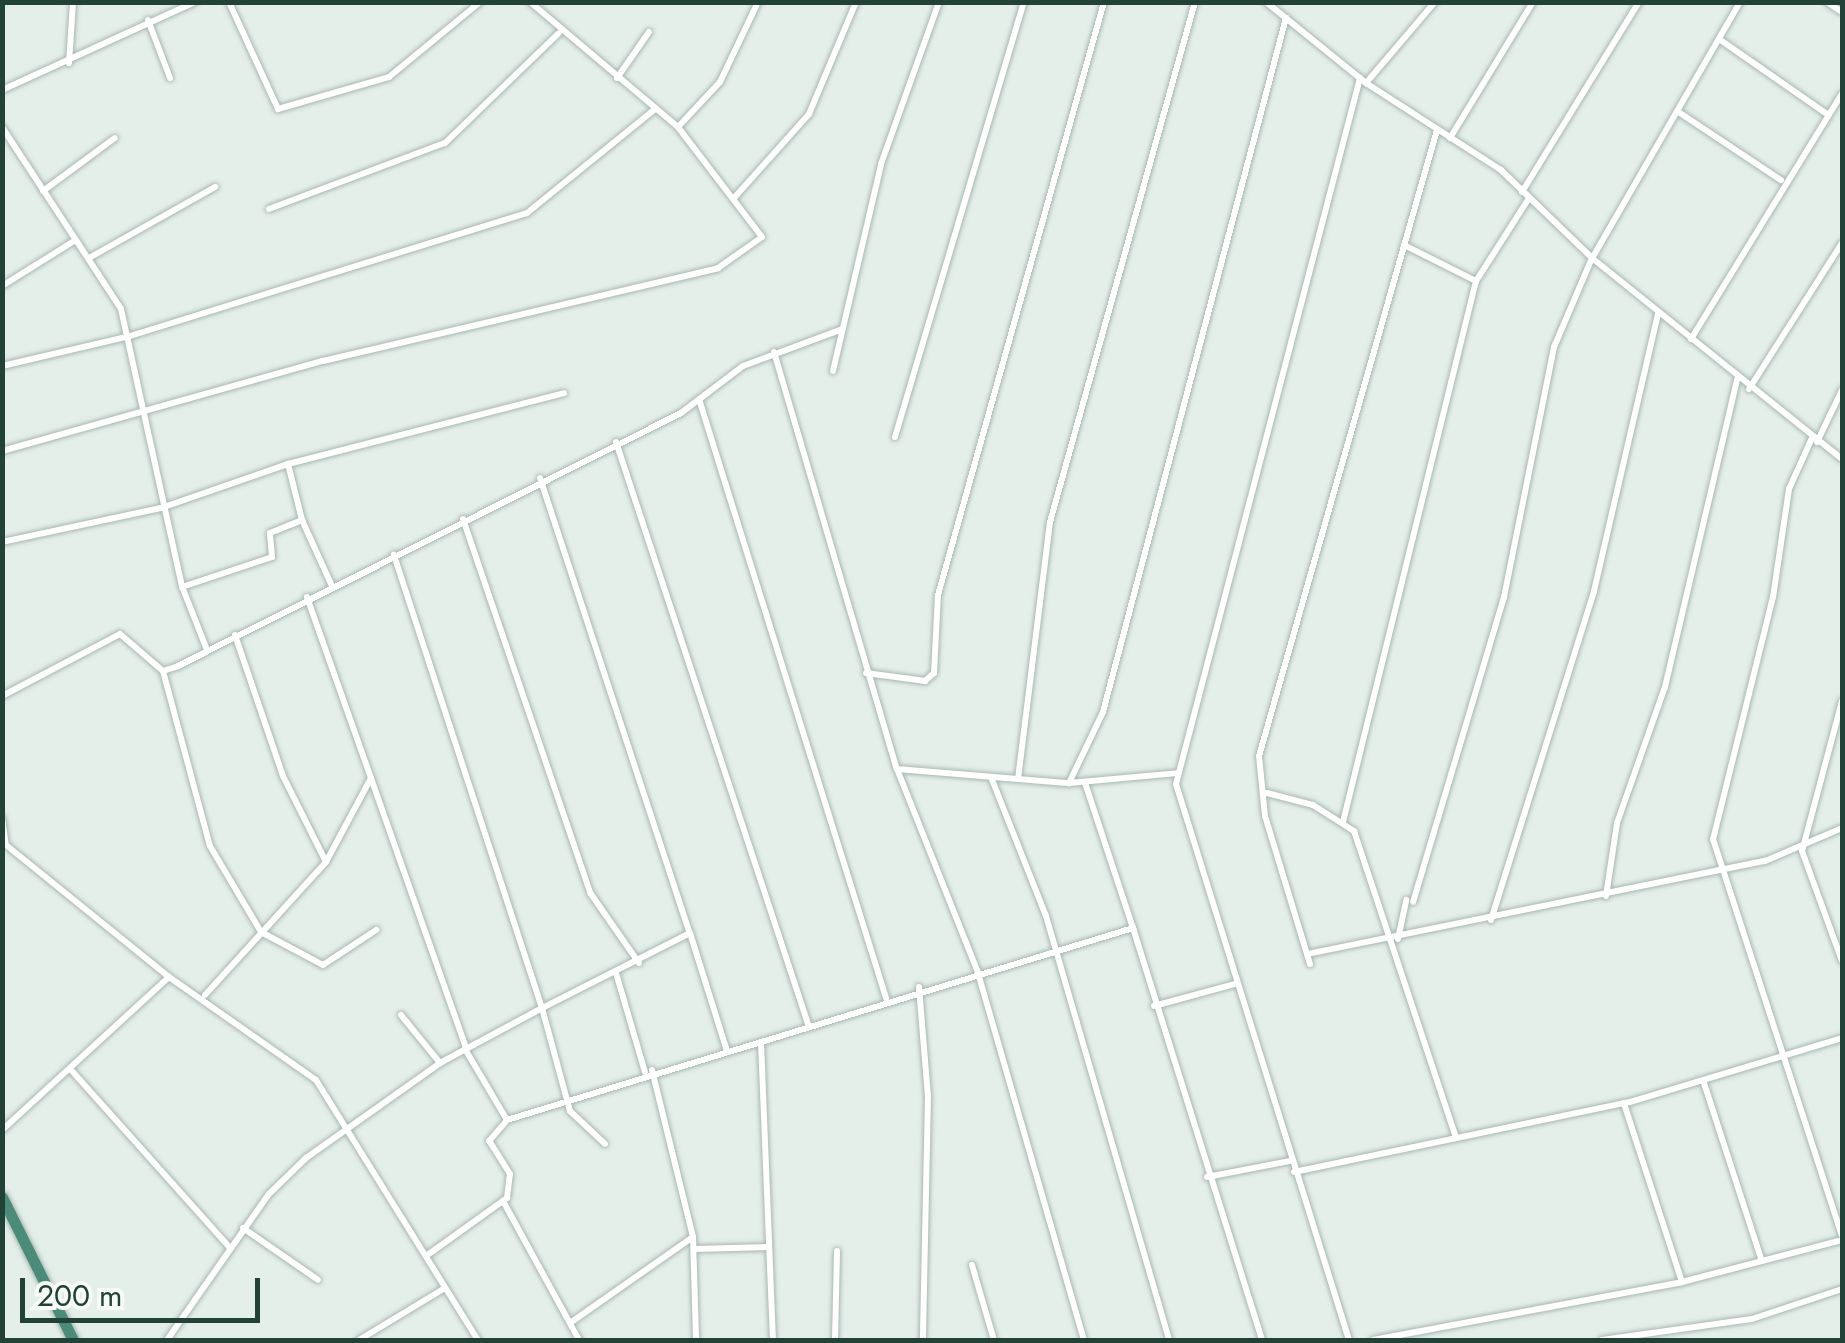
<!DOCTYPE html>
<style>
body{margin:0}
#map{position:relative;width:1845px;height:1343px;overflow:hidden;background:#e5efea;font-family:Jost,sans-serif}
div>[style]{position:absolute}
[style*='--x']{left:calc(var(--x)*1px);top:calc(var(--y)*1px);width:calc(var(--w)*1px);rotate:calc(var(--a)*1deg)}
.roads{filter:drop-shadow(0 0 2px #a7b8b1) drop-shadow(0 0 2px #a7b8b1)}
.minor>*{height:6px;margin:-3px;padding:0 3px;transform-origin:3px;border-radius:3px;background:#fff}
.trunk>*{height:11px;margin:-5.5px;padding:0 5.5px;transform-origin:5.5px;border-radius:5.5px;background:#4a8b7a}
span{translate:-50% -50%;white-space:nowrap;text-align:center;line-height:1.15;-webkit-text-stroke:8px #f6fbf8;paint-order:stroke}
.frame{position:absolute;inset:0;border:5px solid #224238;pointer-events:none}
.scale{position:absolute;left:20px;top:1278px;width:240px;height:45px;box-sizing:border-box;border:5px solid #224238;border-top:0;padding-left:12px;font-size:30px;line-height:35px;white-space:nowrap;color:#224238;-webkit-text-stroke:8px #f6fbf8;paint-order:stroke}
</style>
<div id="map">
<div class="roads">
<div class="minor">
<div style="--x:229;--y:2;--w:118;--a:65.4"></div>
<div style="--x:278;--y:109;--w:116;--a:-16.1"></div>
<div style="--x:389;--y:77;--w:118;--a:-39.5"></div>
<div style="--x:1266;--y:2;--w:129;--a:39"></div>
<div style="--x:1366;--y:83;--w:161;--a:32.8"></div>
<div style="--x:1501;--y:170;--w:127;--a:44"></div>
<div style="--x:1592;--y:258;--w:97;--a:113.1"></div>
<div style="--x:1554;--y:347;--w:255;--a:101.3"></div>
<div style="--x:1504;--y:597;--w:318;--a:106.6"></div>
<div style="--x:1740;--y:2;--w:296;--a:120"></div>
<div style="--x:1592;--y:258;--w:321;--a:38.8"></div>
<div style="--x:1827;--y:2;--w:18;--a:34"></div>
<div style="--x:148;--y:20;--w:62;--a:69.2"></div>
<div style="--x:1719;--y:39;--w:131;--a:34.8"></div>
<div style="--x:69;--y:63;--w:61;--a:-86.2"></div>
<div style="--x:617;--y:78;--w:56;--a:-55.2"></div>
<div style="--x:1366;--y:83;--w:106;--a:-49.6"></div>
<div style="--x:2;--y:90;--w:212;--a:-24.5"></div>
<div style="--x:1677;--y:111;--w:125;--a:33.6"></div>
<div style="--x:2;--y:127;--w:217;--a:56.8"></div>
<div style="--x:121;--y:309;--w:285;--a:77.6"></div>
<div style="--x:182;--y:587;--w:95;--a:-18.4"></div>
<div style="--x:272;--y:557;--w:24;--a:-95"></div>
<div style="--x:270;--y:533;--w:35;--a:-22"></div>
<div style="--x:302;--y:520;--w:58;--a:-104"></div>
<div style="--x:678;--y:127;--w:62;--a:-47"></div>
<div style="--x:720;--y:82;--w:89;--a:-64.6"></div>
<div style="--x:1450;--y:138;--w:159;--a:-58.6"></div>
<div style="--x:43;--y:191;--w:89;--a:-36.4"></div>
<div style="--x:1522;--y:192;--w:223;--a:-58.4"></div>
<div style="--x:734;--y:198;--w:113;--a:-48.2"></div>
<div style="--x:809;--y:114;--w:121;--a:-67.2"></div>
<div style="--x:269;--y:209;--w:188;--a:-20.6"></div>
<div style="--x:445;--y:143;--w:158;--a:-44"></div>
<div style="--x:1404;--y:245;--w:80;--a:26.6"></div>
<div style="--x:89;--y:258;--w:145;--a:-29.4"></div>
<div style="--x:2;--y:286;--w:85;--a:-32"></div>
<div style="--x:1691;--y:339;--w:288;--a:-58.4"></div>
<div style="--x:774;--y:352;--w:435;--a:73.6"></div>
<div style="--x:897;--y:769;--w:219;--a:68.3"></div>
<div style="--x:978;--y:973;--w:382;--a:73.9"></div>
<div style="--x:2;--y:366;--w:131;--a:-13.2"></div>
<div style="--x:130;--y:336;--w:416;--a:-17.2"></div>
<div style="--x:527;--y:213;--w:166;--a:-39.1"></div>
<div style="--x:833;--y:371;--w:212;--a:-76.9"></div>
<div style="--x:881;--y:164;--w:172;--a:-70.3"></div>
<div style="--x:1749;--y:389;--w:173;--a:-57.5"></div>
<div style="--x:699;--y:399;--w:628;--a:72.66"></div>
<div style="--x:895;--y:437;--w:454;--a:-73.5"></div>
<div style="--x:1812;--y:438;--w:56;--a:114.3"></div>
<div style="--x:1789;--y:489;--w:109;--a:98.4"></div>
<div style="--x:1773;--y:597;--w:249;--a:103.9"></div>
<div style="--x:1713;--y:839;--w:416;--a:72"></div>
<div style="--x:616;--y:442;--w:613;--a:71.74"></div>
<div style="--x:1817;--y:442;--w:58;--a:-64.3"></div>
<div style="--x:2;--y:451;--w:333;--a:-15.7"></div>
<div style="--x:323;--y:361;--w:406;--a:-13.2"></div>
<div style="--x:718;--y:268;--w:54;--a:-35.2"></div>
<div style="--x:762;--y:237;--w:138;--a:-127.4"></div>
<div style="--x:678;--y:127;--w:194;--a:-139.8"></div>
<div style="--x:540;--y:478;--w:479;--a:71.8"></div>
<div style="--x:690;--y:933;--w:166;--a:153.1"></div>
<div style="--x:542;--y:1008;--w:107;--a:74.8"></div>
<div style="--x:570;--y:1111;--w:48;--a:43.3"></div>
<div style="--x:463;--y:519;--w:396;--a:71.2"></div>
<div style="--x:591;--y:894;--w:84;--a:55.2"></div>
<div style="--x:302;--y:520;--w:72;--a:65.6"></div>
<div style="--x:2;--y:542;--w:163;--a:-12.1"></div>
<div style="--x:161;--y:508;--w:134;--a:-19.1"></div>
<div style="--x:288;--y:464;--w:285;--a:-14.4"></div>
<div style="--x:183;--y:589;--w:66;--a:68.5"></div>
<div style="--x:235;--y:635;--w:149;--a:71.2"></div>
<div style="--x:283;--y:776;--w:96;--a:63.4"></div>
<div style="--x:326;--y:862;--w:95;--a:-61.8"></div>
<div style="--x:371;--y:778;--w:192;--a:-109.5"></div>
<div style="--x:163;--y:671;--w:181;--a:75"></div>
<div style="--x:210;--y:846;--w:100;--a:59.3"></div>
<div style="--x:261;--y:932;--w:70;--a:28"></div>
<div style="--x:323;--y:965;--w:64;--a:-33.4"></div>
<div style="--x:866;--y:673;--w:60;--a:7.7"></div>
<div style="--x:925;--y:681;--w:12;--a:-42"></div>
<div style="--x:934;--y:673;--w:78;--a:-87.1"></div>
<div style="--x:938;--y:595;--w:616;--a:-74.36"></div>
<div style="--x:2;--y:696;--w:133;--a:-27.7"></div>
<div style="--x:120;--y:634;--w:57;--a:40.7"></div>
<div style="--x:163;--y:671;--w:16;--a:-18"></div>
<div style="--x:178;--y:666;--w:563;--a:-26.7"></div>
<div style="--x:681;--y:413;--w:78;--a:-37.2"></div>
<div style="--x:743;--y:366;--w:103;--a:-20.4"></div>
<div style="--x:1842;--y:701;--w:155;--a:104.9"></div>
<div style="--x:1802;--y:851;--w:117;--a:70"></div>
<div style="--x:897;--y:769;--w:173;--a:4.7"></div>
<div style="--x:1069;--y:783;--w:109;--a:-5.2"></div>
<div style="--x:991;--y:777;--w:149;--a:68.4"></div>
<div style="--x:1046;--y:916;--w:441;--a:73.8"></div>
<div style="--x:371;--y:778;--w:286;--a:70.6"></div>
<div style="--x:1018;--y:779;--w:259;--a:-82.9"></div>
<div style="--x:1050;--y:522;--w:540;--a:-74.42"></div>
<div style="--x:1069;--y:783;--w:79;--a:-64.4"></div>
<div style="--x:1103;--y:712;--w:718;--a:-75.23"></div>
<div style="--x:1267;--y:793;--w:48;--a:14.6"></div>
<div style="--x:1313;--y:805;--w:49;--a:32.4"></div>
<div style="--x:1354;--y:831;--w:323;--a:71.6"></div>
<div style="--x:2;--y:818;--w:27;--a:82"></div>
<div style="--x:6;--y:845;--w:210;--a:39"></div>
<div style="--x:169;--y:977;--w:226;--a:137.5"></div>
<div style="--x:1343;--y:822;--w:557;--a:-76.19"></div>
<div style="--x:1476;--y:281;--w:98;--a:-57.4"></div>
<div style="--x:1606;--y:896;--w:74;--a:-81.4"></div>
<div style="--x:1617;--y:823;--w:144;--a:-70.6"></div>
<div style="--x:1665;--y:687;--w:316;--a:-76.8"></div>
<div style="--x:1491;--y:920;--w:345;--a:-72.6"></div>
<div style="--x:1594;--y:591;--w:285;--a:-77"></div>
<div style="--x:1133;--y:928;--w:432;--a:72.6"></div>
<div style="--x:690;--y:933;--w:124;--a:72.6"></div>
<div style="--x:1398;--y:939;--w:40;--a:-78"></div>
<div style="--x:1307;--y:954;--w:467;--a:-11.5"></div>
<div style="--x:1765;--y:861;--w:84;--a:-23.2"></div>
<div style="--x:1310;--y:964;--w:155;--a:-106.9"></div>
<div style="--x:1265;--y:816;--w:60;--a:-95.7"></div>
<div style="--x:1259;--y:756;--w:651;--a:-74.13"></div>
<div style="--x:616;--y:973;--w:103;--a:73.7"></div>
<div style="--x:169;--y:977;--w:179;--a:35"></div>
<div style="--x:316;--y:1080;--w:306;--a:58.1"></div>
<div style="--x:919;--y:987;--w:109;--a:85.3"></div>
<div style="--x:928;--y:1096;--w:244;--a:91.2"></div>
<div style="--x:205;--y:995;--w:180;--a:-47.7"></div>
<div style="--x:1154;--y:1006;--w:84;--a:-15.2"></div>
<div style="--x:401;--y:1015;--w:62;--a:50.9"></div>
<div style="--x:761;--y:1042;--w:298;--a:87.7"></div>
<div style="--x:465;--y:1049;--w:82;--a:59.4"></div>
<div style="--x:652;--y:1070;--w:172;--a:76.2"></div>
<div style="--x:693;--y:1237;--w:103;--a:88.3"></div>
<div style="--x:72;--y:1071;--w:237;--a:48.2"></div>
<div style="--x:1704;--y:1083;--w:187;--a:72"></div>
<div style="--x:1294;--y:1172;--w:343;--a:-11.8"></div>
<div style="--x:1630;--y:1102;--w:221;--a:-16.8"></div>
<div style="--x:1207;--y:1177;--w:85;--a:-10.9"></div>
<div style="--x:503;--y:1201;--w:158;--a:61.3"></div>
<div style="--x:243;--y:1228;--w:91;--a:34.7"></div>
<div style="--x:695;--y:1249;--w:74;--a:-1.5"></div>
<div style="--x:426;--y:1256;--w:100;--a:-35.6"></div>
<div style="--x:507;--y:1198;--w:24;--a:-83"></div>
<div style="--x:510;--y:1174;--w:39;--a:-122"></div>
<div style="--x:489;--y:1141;--w:28;--a:-49"></div>
<div style="--x:507;--y:1120;--w:655;--a:-17.05"></div>
<div style="--x:1133;--y:928;--w:153;--a:-108.3"></div>
<div style="--x:972;--y:1265;--w:78;--a:73.7"></div>
<div style="--x:1682;--y:1282;--w:165;--a:-14.7"></div>
<div style="--x:570;--y:1323;--w:150;--a:-35"></div>
<div style="--x:167;--y:1340;--w:178;--a:-55.1"></div>
<div style="--x:269;--y:1194;--w:52;--a:-44.2"></div>
<div style="--x:306;--y:1158;--w:164;--a:-35.3"></div>
<div style="--x:440;--y:1063;--w:116;--a:-28.3"></div>
<div style="--x:542;--y:1008;--w:477;--a:-108.1"></div>
<div style="--x:359;--y:1340;--w:100;--a:-31.2"></div>
<div style="--x:835;--y:1340;--w:89;--a:-88.7"></div>
<div style="--x:1349;--y:1340;--w:582;--a:-107.28"></div>
<div style="--x:1176;--y:784;--w:730;--a:-75.39"></div>
<div style="--x:1373;--y:1340;--w:314;--a:-10.6"></div>
<div style="--x:1682;--y:1282;--w:188;--a:-108"></div>
<div style="--x:1602;--y:1340;--w:151;--a:-8"></div>
<div style="--x:1752;--y:1319;--w:95;--a:-18.4"></div>
</div>
<div class="trunk">
<div style="--x:2;--y:1197;--w:160;--a:63.6"></div>
</div>
</div>
<div class="frame"></div>
<div class="scale">200 m</div>
</div>
